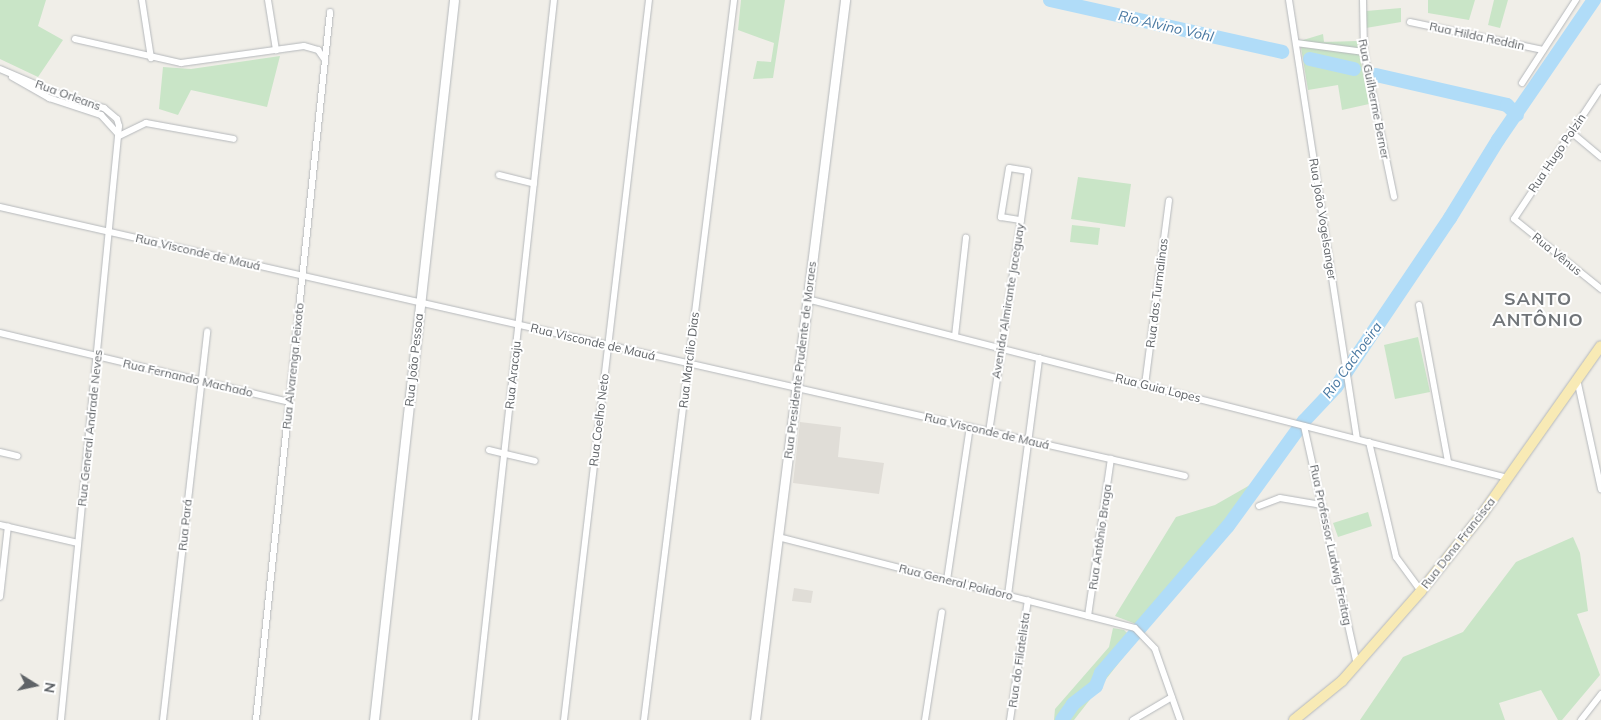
<!DOCTYPE html>
<meta charset="utf-8">
<style>
body{margin:0}
#map{position:relative;width:1601px;height:720px;overflow:hidden;background:#f0eee8;font-family:Mulish,sans-serif}
div>[style]{position:absolute}
[style*='--x']{left:calc(var(--x)*1px);top:calc(var(--y)*1px);width:calc(var(--w)*1px);rotate:calc(var(--a)*1deg)}
.education>*{inset:0;background:#e0ddd7}
.green>*{inset:0;background:#c9e5c7}
.river>*{height:14px;margin:-7px;padding:0 7px;transform-origin:7px;border-radius:7px;background:#b0dcf8}
.roads{filter:drop-shadow(0 0 1px #b5b8bb) drop-shadow(0 0 1px #b5b8bb)}
.street>*{height:6px;margin:-3px;padding:0 3px;transform-origin:3px;border-radius:3px;background:#fff}
.secondary>*{height:9px;margin:-4.5px;padding:0 4.5px;transform-origin:4.5px;border-radius:4.5px;background:#fff}
.primary>*{height:10px;margin:-5px;padding:0 5px;transform-origin:5px;border-radius:5px;background:#f8eab5}
span{translate:-50% -50%;white-space:nowrap;text-align:center;line-height:1.15;-webkit-text-stroke:4px #fff;paint-order:stroke}
.street-label{font-size:12px;color:#5f6367}
.water-label{font-size:14px;color:#4a79a2;font-style:italic}
.district-label{font-size:18px;color:#717579;font-weight:700;letter-spacing:1px}
.north{position:absolute;left:10px;top:660px;width:50px;height:50px;-webkit-text-stroke:4px #fff;paint-order:stroke;rotate:100deg;font-size:14px;font-weight:700;line-height:20px;text-align:center;color:#5f6367}
.north::after{content:'';display:block;margin:auto;width:18px;height:22px;background:#5f6367;clip-path:polygon(50% 0,100% 100%,50% 72%,0 100%)}
</style>
<div id="map">
<div class="education">
<div style="clip-path:polygon(800px 422px,841px 427px,838px 457px,884px 463px,879px 494px,793px 483px)"></div>
<div style="clip-path:polygon(794px 588px,813px 591px,811px 603px,792px 601px)"></div>
</div>
<div class="green">
<div style="clip-path:polygon(0 0,46px 0,38px 26px,63px 40px,38px 77px,0 59px)"></div>
<div style="clip-path:polygon(741px 0,785px 0,773px 78px,753px 79px,757px 61px,771px 62px,774px 43px,738px 30px)"></div>
<div style="clip-path:polygon(1428px 0,1475px 0,1469px 20px,1428px 13px)"></div>
<div style="clip-path:polygon(1494px 0,1508px 0,1500px 28px,1488px 25px)"></div>
<div style="clip-path:polygon(1401px 8px,1401px 22px,1366px 28px,1366px 11px)"></div>
<div style="clip-path:polygon(1323px 34px,1324px 42px,1357px 41px,1369px 104px,1342px 110px,1338px 85px,1308px 90px,1300px 41px)"></div>
<div style="clip-path:polygon(280px 56px,267px 107px,191px 90px,178px 115px,159px 109px,163px 67px,191px 69px)"></div>
<div style="clip-path:polygon(1078px 177px,1131px 184px,1125px 227px,1071px 219px)"></div>
<div style="clip-path:polygon(1072px 225px,1100px 228px,1098px 245px,1070px 242px)"></div>
<div style="clip-path:polygon(1418px 337px,1430px 392px,1395px 399px,1384px 345px)"></div>
<div style="clip-path:polygon(1257px 481px,1230px 515px,1216px 539px,1193px 559px,1185px 570px,1181px 586px,1154px 604px,1144px 620px,1136px 624px,1115px 616px,1176px 517px,1215px 505px)"></div>
<div style="clip-path:polygon(1368px 512px,1372px 526px,1338px 537px,1333px 523px)"></div>
<div style="clip-path:polygon(1573px 537px,1580px 553px,1588px 611px,1577px 614px,1600px 675px,1562px 720px,1558px 720px,1541px 690px,1499px 703px,1505px 720px,1360px 720px,1403px 657px,1463px 632px,1516px 562px)"></div>
<div style="clip-path:polygon(1113px 628px,1124px 630px,1136px 641px,1074px 720px,1054px 720px,1055px 709px,1109px 647px)"></div>
</div>
<div class="river">
<div style="--x:1050;--y:0;--w:238;--a:12.6"></div>
<div style="--x:1310;--y:59;--w:45;--a:12.8"></div>
<div style="--x:1376;--y:75;--w:134;--a:12.9"></div>
<div style="--x:1507;--y:105;--w:14;--a:45"></div>
<div style="--x:1062;--y:720;--w:19;--a:-55"></div>
<div style="--x:1073;--y:704;--w:29;--a:-38"></div>
<div style="--x:1096;--y:686;--w:14;--a:-69"></div>
<div style="--x:1101;--y:673;--w:194;--a:-49.2"></div>
<div style="--x:1228;--y:526;--w:130;--a:-54.1"></div>
<div style="--x:1304;--y:421;--w:47;--a:-46.7"></div>
<div style="--x:1336;--y:387;--w:204;--a:-56"></div>
<div style="--x:1450;--y:218;--w:92;--a:-58.4"></div>
<div style="--x:1498;--y:140;--w:170;--a:-55.6"></div>
</div>
<div class="roads">
<div class="street">
<div style="--x:142;--y:0;--w:59;--a:81.2"></div>
<div style="--x:268;--y:0;--w:51;--a:80.9"></div>
<div style="--x:1289;--y:0;--w:444;--a:81.2"></div>
<div style="--x:1363;--y:0;--w:52;--a:88.9"></div>
<div style="--x:1364;--y:52;--w:148;--a:78.3"></div>
<div style="--x:1410;--y:22;--w:136;--a:11.9"></div>
<div style="--x:75;--y:39;--w:109;--a:12.8"></div>
<div style="--x:181;--y:63;--w:124;--a:-7.9"></div>
<div style="--x:304;--y:46;--w:15;--a:16"></div>
<div style="--x:318;--y:50;--w:12;--a:55"></div>
<div style="--x:1296;--y:43;--w:69;--a:7.5"></div>
<div style="--x:0;--y:69;--w:66;--a:23.1"></div>
<div style="--x:61;--y:95;--w:45;--a:16.8"></div>
<div style="--x:104;--y:108;--w:17;--a:40"></div>
<div style="--x:117;--y:119;--w:7;--a:74"></div>
<div style="--x:119;--y:126;--w:597;--a:95.58"></div>
<div style="--x:12;--y:77;--w:43;--a:29.6"></div>
<div style="--x:49;--y:98;--w:55;--a:18.1"></div>
<div style="--x:101;--y:115;--w:27;--a:48"></div>
<div style="--x:1522;--y:83;--w:99;--a:-57"></div>
<div style="--x:1601;--y:88;--w:157;--a:123.6"></div>
<div style="--x:1514;--y:219;--w:112;--a:38.8"></div>
<div style="--x:1571;--y:132;--w:39;--a:40"></div>
<div style="--x:119;--y:136;--w:30;--a:-26"></div>
<div style="--x:146;--y:123;--w:89;--a:10.3"></div>
<div style="--x:499;--y:175;--w:36;--a:14"></div>
<div style="--x:0;--y:207;--w:1215;--a:12.79"></div>
<div style="--x:807;--y:299;--w:723;--a:14.32"></div>
<div style="--x:1419;--y:305;--w:160;--a:79.5"></div>
<div style="--x:0;--y:333;--w:297;--a:13.4"></div>
<div style="--x:955;--y:336;--w:99;--a:-83.6"></div>
<div style="--x:1577;--y:379;--w:113;--a:77.7"></div>
<div style="--x:1145;--y:385;--w:186;--a:-82.6"></div>
<div style="--x:1304;--y:426;--w:245;--a:77.5"></div>
<div style="--x:989;--y:432;--w:214;--a:-81.4"></div>
<div style="--x:1021;--y:220;--w:49;--a:-81.9"></div>
<div style="--x:1028;--y:171;--w:19;--a:-171"></div>
<div style="--x:1009;--y:168;--w:50;--a:99.3"></div>
<div style="--x:1001;--y:217;--w:20;--a:9"></div>
<div style="--x:1369;--y:442;--w:118;--a:76.8"></div>
<div style="--x:1396;--y:557;--w:42;--a:53.7"></div>
<div style="--x:489;--y:450;--w:47;--a:13.4"></div>
<div style="--x:0;--y:452;--w:18;--a:13"></div>
<div style="--x:1259;--y:506;--w:22;--a:-21"></div>
<div style="--x:1280;--y:498;--w:43;--a:9.5"></div>
<div style="--x:0;--y:525;--w:80;--a:13"></div>
<div style="--x:778;--y:537;--w:368;--a:14.3"></div>
<div style="--x:1135;--y:628;--w:29;--a:46"></div>
<div style="--x:1155;--y:649;--w:75;--a:70.6"></div>
<div style="--x:947;--y:580;--w:155;--a:-81.5"></div>
<div style="--x:1008;--y:595;--w:239;--a:-82.5"></div>
<div style="--x:0;--y:597;--w:71;--a:-83.6"></div>
<div style="--x:1088;--y:616;--w:159;--a:-81.7"></div>
<div style="--x:163;--y:720;--w:391;--a:-83.5"></div>
<div style="--x:256;--y:720;--w:712;--a:-84.03"></div>
<div style="--x:475;--y:720;--w:724;--a:-83.74"></div>
<div style="--x:564;--y:720;--w:725;--a:-83.27"></div>
<div style="--x:644;--y:720;--w:726;--a:-82.87"></div>
<div style="--x:925;--y:720;--w:109;--a:-81.1"></div>
<div style="--x:1010;--y:720;--w:121;--a:-81.5"></div>
<div style="--x:1133;--y:720;--w:45;--a:-30.5"></div>
<div style="--x:1581;--y:720;--w:33;--a:-52"></div>
</div>
<div class="secondary">
<div style="--x:374;--y:720;--w:724;--a:-83.66"></div>
<div style="--x:755;--y:720;--w:726;--a:-82.87"></div>
</div>
<div class="primary">
<div style="--x:1294;--y:720;--w:62;--a:-39.1"></div>
<div style="--x:1342;--y:681;--w:120;--a:-48.7"></div>
<div style="--x:1421;--y:591;--w:100;--a:-51.5"></div>
<div style="--x:1483;--y:513;--w:204;--a:-54.8"></div>
</div>
</div>
<div class="street-label">
<span style="left:1477px;top:36px;rotate:12deg">Rua Hilda Reddin</span>
<span style="left:68px;top:95px;rotate:20deg">Rua Orleans</span>
<span style="left:1374px;top:99px;rotate:79deg">Rua Guilherme Berner</span>
<span style="left:1557px;top:153px;rotate:-56deg">Rua Hugo Polzin</span>
<span style="left:1323px;top:219px;rotate:81deg">Rua João Vogelsanger</span>
<span style="left:198px;top:252px;rotate:13deg">Rua Visconde de Mauá</span>
<span style="left:1557px;top:254px;rotate:39deg">Rua Vênus</span>
<span style="left:1157px;top:293px;rotate:-83deg">Rua das Turmalinas</span>
<span style="left:1008px;top:301px;rotate:-81deg">Avenida Almirante Jaceguay</span>
<span style="left:593px;top:342px;rotate:13deg">Rua Visconde de Mauá</span>
<span style="left:414px;top:360px;rotate:-84deg">Rua João Pessoa</span>
<span style="left:689px;top:360px;rotate:-83deg">Rua Marcílio Dias</span>
<span style="left:800px;top:360px;rotate:-83deg">Rua Presidente Prudente de Moraes</span>
<span style="left:293px;top:366px;rotate:-84deg">Rua Alvarenga Peixoto</span>
<span style="left:513px;top:375px;rotate:-84deg">Rua Aracaju</span>
<span style="left:188px;top:378px;rotate:13deg">Rua Fernando Machado</span>
<span style="left:1158px;top:388px;rotate:14deg">Rua Guia Lopes</span>
<span style="left:599px;top:420px;rotate:-83deg">Rua Coelho Neto</span>
<span style="left:90px;top:428px;rotate:-84deg">Rua General Andrade Neves</span>
<span style="left:987px;top:431px;rotate:13deg">Rua Visconde de Mauá</span>
<span style="left:185px;top:525px;rotate:-84deg">Rua Pará</span>
<span style="left:1100px;top:537px;rotate:-82deg">Rua Antônio Braga</span>
<span style="left:1458px;top:543px;rotate:-52deg">Rua Dona Francisca</span>
<span style="left:1331px;top:545px;rotate:78deg">Rua Professor Ludwig Freitag</span>
<span style="left:956px;top:582px;rotate:14deg">Rua General Polidoro</span>
<span style="left:1019px;top:660px;rotate:-82deg">Rua do Filatelista</span>
</div>
<div class="water-label">
<span style="left:1166px;top:26px;rotate:13deg">Rio Alvino Vohl</span>
<span style="left:1352px;top:360px;rotate:-54deg">Rio Cachoeira</span>
</div>
<div class="district-label">
<span style="left:1538px;top:310px">SANTO<br>ANTÔNIO</span>
</div>
<div class="north">N</div>
</div>
